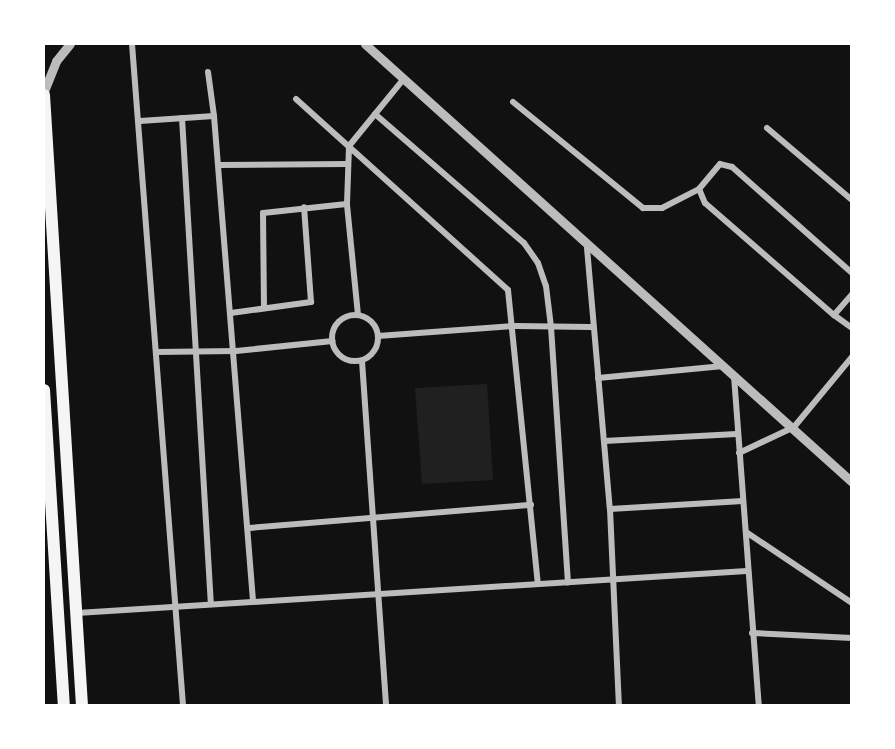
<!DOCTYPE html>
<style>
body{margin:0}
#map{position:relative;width:895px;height:749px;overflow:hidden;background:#111;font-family:"Exo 2",sans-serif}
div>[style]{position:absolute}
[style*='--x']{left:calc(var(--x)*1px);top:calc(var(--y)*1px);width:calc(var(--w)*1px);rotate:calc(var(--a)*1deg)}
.green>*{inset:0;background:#202020}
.minor>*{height:6px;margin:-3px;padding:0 3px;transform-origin:3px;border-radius:3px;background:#bcbcbc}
.minor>.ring{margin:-3px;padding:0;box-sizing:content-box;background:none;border:6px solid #bcbcbc;border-radius:50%}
.tertiary>*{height:9px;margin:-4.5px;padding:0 4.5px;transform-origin:4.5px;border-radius:4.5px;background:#bcbcbc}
.trunk>*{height:12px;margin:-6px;padding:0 6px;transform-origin:6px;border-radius:6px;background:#f5f5f5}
span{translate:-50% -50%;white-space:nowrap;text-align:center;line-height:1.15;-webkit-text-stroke:4.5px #fff;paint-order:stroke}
.frame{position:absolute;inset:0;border:45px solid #fff;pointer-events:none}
</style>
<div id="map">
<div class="green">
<div style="clip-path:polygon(487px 384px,493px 480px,422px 484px,415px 388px)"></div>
</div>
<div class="minor">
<div style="--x:132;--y:44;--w:664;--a:85.59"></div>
<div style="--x:208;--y:72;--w:44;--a:82.2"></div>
<div style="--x:296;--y:99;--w:285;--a:42"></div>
<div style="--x:508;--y:290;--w:295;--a:84.2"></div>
<div style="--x:513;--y:102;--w:168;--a:39.2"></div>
<div style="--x:643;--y:208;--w:19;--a:0"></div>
<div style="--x:662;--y:208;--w:42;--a:-27.2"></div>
<div style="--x:375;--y:114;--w:197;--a:40.9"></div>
<div style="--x:524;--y:243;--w:24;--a:55"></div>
<div style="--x:538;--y:263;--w:24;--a:71"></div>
<div style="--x:546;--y:286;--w:41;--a:83"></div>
<div style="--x:551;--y:327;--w:256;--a:86.2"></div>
<div style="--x:182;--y:118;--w:487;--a:86.6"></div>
<div style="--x:140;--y:121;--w:74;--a:-3.9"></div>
<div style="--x:214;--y:116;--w:487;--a:85.4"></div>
<div style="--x:767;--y:128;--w:111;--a:40.3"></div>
<div style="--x:219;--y:165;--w:128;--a:-0.4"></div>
<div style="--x:587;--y:248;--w:262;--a:85"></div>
<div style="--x:610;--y:509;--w:197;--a:87.4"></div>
<div style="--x:852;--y:273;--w:160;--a:-138.5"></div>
<div style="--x:732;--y:167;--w:12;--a:-166"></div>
<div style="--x:720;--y:164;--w:33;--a:130"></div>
<div style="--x:699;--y:189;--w:15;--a:67"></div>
<div style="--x:705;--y:203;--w:171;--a:41"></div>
<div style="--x:834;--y:315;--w:28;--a:-49"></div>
<div style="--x:264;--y:308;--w:95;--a:-90.6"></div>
<div style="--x:263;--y:213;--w:84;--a:-6.1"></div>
<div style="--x:231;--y:313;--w:81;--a:-7.8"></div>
<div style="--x:311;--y:302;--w:95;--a:-94.2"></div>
<div style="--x:358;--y:315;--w:112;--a:-95.7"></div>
<div style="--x:347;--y:204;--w:58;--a:-88"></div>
<div style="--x:349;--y:146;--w:84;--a:-50.8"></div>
<div style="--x:834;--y:315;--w:22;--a:36"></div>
<div class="ring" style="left:332px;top:315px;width:40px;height:40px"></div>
<div style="--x:378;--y:336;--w:137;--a:-4.2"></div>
<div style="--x:515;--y:326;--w:76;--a:0.8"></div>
<div style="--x:156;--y:352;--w:80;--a:-0.7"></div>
<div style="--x:236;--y:351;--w:97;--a:-5.9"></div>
<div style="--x:362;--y:361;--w:346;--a:86"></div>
<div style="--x:734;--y:376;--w:331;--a:85.7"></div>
<div style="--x:598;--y:378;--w:126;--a:-5.5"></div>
<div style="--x:604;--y:441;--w:133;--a:-3"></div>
<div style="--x:739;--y:453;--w:61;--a:-25.3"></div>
<div style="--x:794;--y:427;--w:91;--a:-50.4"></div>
<div style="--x:610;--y:509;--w:133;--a:-3.4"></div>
<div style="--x:249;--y:528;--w:283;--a:-4.7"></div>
<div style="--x:746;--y:532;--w:128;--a:33.8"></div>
<div style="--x:77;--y:613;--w:671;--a:-3.59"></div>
<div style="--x:752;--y:633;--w:100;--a:2.9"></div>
</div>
<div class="tertiary">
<div style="--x:365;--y:44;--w:655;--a:41.97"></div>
<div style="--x:44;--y:91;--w:32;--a:-68"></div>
<div style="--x:56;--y:61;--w:22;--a:-51"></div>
</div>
<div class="trunk">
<div style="--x:44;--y:95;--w:612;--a:86.44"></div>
<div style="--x:44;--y:390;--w:317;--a:86.4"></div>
</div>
<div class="frame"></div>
</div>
